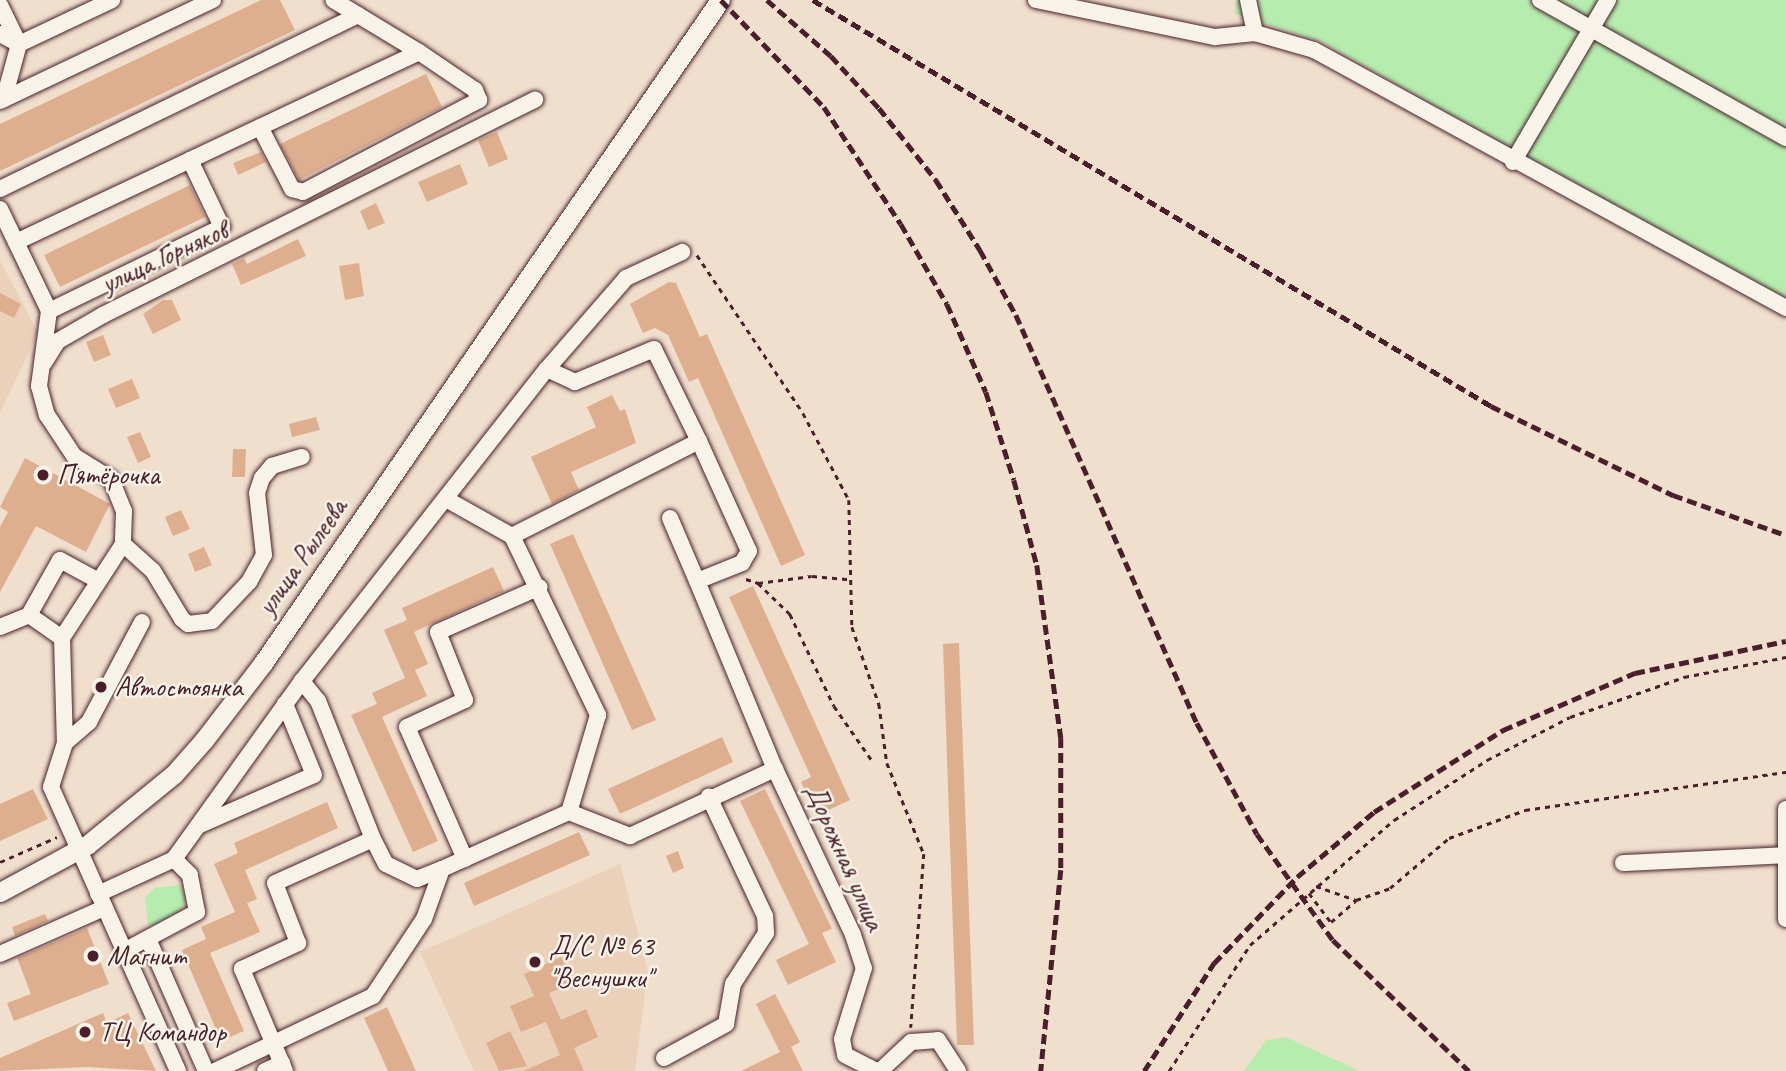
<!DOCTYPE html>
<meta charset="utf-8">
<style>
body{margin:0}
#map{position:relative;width:1786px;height:1071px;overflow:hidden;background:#f0dfcd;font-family:Caveat,sans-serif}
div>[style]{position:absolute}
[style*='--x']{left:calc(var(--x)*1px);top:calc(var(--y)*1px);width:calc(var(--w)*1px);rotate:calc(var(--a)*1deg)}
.built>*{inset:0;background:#ebd1ba}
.green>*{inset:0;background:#b6edaf}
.building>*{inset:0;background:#deaf8f}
.path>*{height:2.5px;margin-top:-1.25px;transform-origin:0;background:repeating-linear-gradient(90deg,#4a1f2b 0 5px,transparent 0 10px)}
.roads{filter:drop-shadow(0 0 2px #4a1f2b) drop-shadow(0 0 2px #4a1f2b)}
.minor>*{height:16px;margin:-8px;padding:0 8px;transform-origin:8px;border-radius:8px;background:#f7f3e8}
.major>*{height:19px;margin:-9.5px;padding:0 9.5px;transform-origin:9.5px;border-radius:9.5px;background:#f7f3e8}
.rail>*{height:4.5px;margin-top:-2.25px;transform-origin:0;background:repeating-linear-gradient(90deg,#4a1f2b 0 10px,transparent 0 15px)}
.dots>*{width:19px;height:19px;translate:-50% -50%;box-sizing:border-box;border:4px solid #f7f3e8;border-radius:50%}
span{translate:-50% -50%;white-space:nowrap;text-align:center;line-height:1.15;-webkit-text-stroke:5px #f7f3e8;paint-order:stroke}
.street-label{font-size:28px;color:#4a1f2b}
.poi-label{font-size:28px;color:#4a1f2b}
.left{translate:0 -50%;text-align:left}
</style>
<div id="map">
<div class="built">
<div style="clip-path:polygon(0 260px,38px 333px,0 413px)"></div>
<div style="clip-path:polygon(620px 864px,648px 972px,635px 1071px,474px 1071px,420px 952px)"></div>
</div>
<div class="green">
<div style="clip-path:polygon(1236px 0,1786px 0,1786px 303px,1322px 42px,1235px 14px)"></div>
<div style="clip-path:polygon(180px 885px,187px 898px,180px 915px,159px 928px,148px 924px,145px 897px,155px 888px)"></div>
<div style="clip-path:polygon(1286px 1037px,1318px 1052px,1360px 1071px,1244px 1071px,1266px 1040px)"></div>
</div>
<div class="building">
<div style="clip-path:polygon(261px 0,280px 0,295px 30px,0 171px,0 124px)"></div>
<div style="clip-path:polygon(426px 74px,442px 107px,299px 180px,280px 144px)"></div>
<div style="clip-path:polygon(497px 132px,508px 159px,489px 167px,478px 140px)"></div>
<div style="clip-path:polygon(261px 152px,266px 162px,238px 175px,233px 163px)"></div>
<div style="clip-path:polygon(460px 164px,468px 184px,427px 202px,418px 182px)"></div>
<div style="clip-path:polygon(190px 185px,205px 217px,60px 287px,44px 255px)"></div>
<div style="clip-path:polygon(376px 203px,385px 223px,368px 230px,360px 211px)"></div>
<div style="clip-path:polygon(298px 239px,306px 256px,241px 285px,232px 264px,244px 258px,247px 264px)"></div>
<div style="clip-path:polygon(359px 263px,364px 296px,345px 300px,339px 266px)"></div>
<div style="clip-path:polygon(669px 282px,676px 283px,700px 337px,707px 334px,805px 555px,781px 566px,698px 378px,689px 382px,668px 335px,655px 328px,643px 333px,630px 304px)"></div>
<div style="clip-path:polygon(0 293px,21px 304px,14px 318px,0 311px)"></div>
<div style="clip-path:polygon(163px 300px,172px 300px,181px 320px,153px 334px,143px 314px)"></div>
<div style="clip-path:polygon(103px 335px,111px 355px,94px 362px,86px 342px)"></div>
<div style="clip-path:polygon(132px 379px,140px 398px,116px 408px,108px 389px)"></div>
<div style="clip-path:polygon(612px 395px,620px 411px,625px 409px,636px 443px,571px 472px,579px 490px,552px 504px,531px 457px,596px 427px,587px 407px)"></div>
<div style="clip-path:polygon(316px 417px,320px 430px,292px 437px,289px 424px)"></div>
<div style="clip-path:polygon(140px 432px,151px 457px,138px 463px,127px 437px)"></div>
<div style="clip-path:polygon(233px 449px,246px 449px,245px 477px,232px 477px)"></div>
<div style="clip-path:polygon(25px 458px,110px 504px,86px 552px,36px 526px,0 592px,0 527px,8px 512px,0 507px)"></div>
<div style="clip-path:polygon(181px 510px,190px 529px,173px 536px,165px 517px)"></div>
<div style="clip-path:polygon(573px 534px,656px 720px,632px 730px,550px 544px)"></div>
<div style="clip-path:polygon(204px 547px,212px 565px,195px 572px,188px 554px)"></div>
<div style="clip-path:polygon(493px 567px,504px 591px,414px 632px,428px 664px,415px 670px,427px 696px,382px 717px,438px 841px,413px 852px,351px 715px,377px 704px,372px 693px,405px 678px,384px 630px,407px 620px,402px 608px)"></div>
<div style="clip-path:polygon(753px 586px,850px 800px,816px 816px,801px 782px,811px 777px,729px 597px)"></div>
<div style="clip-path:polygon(959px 643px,974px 1045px,957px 1045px,943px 644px)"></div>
<div style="clip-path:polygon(722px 737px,733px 762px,620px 814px,608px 789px)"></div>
<div style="clip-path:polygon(33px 789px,48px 819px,0 841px,0 804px)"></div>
<div style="clip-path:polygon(765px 789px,832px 929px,822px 933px,836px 962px,788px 985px,776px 960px,809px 944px,740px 801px)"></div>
<div style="clip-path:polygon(327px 802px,338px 828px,245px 870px,257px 899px,247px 903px,260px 932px,210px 953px,244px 1031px,221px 1041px,182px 950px,206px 939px,201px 927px,235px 912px,214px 864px,238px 853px,234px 843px)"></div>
<div style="clip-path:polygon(579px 832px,590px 855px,474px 906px,464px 883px)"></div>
<div style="clip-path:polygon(678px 851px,684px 868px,673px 873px,666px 856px)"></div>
<div style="clip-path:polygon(45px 914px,48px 921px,15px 936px,12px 927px)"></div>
<div style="clip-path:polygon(87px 928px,109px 984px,14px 1021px,7px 1003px,31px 994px,17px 958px)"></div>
<div style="clip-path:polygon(561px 957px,573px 983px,549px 993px,561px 1020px,586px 1009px,598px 1037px,574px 1048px,584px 1071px,523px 1071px,560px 1055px,546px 1022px,521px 1032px,510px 1006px,534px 996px,524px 974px)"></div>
<div style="clip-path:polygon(775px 994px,800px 1042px,791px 1047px,803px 1071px,741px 1071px,780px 1052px,756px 1004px)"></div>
<div style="clip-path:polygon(387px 1007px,416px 1071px,388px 1071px,364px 1018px)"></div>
<div style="clip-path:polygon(103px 1013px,107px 1023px,128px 1013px,156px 1071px,86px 1067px,0 1071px,0 1058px)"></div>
<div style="clip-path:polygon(510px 1031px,527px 1066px,499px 1071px,486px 1043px)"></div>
</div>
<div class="path">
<div style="--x:697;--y:255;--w:190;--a:56.1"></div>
<div style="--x:803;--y:413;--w:98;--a:62.1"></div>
<div style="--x:849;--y:500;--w:127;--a:88.6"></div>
<div style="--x:852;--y:627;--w:82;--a:70.7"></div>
<div style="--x:879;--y:704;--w:60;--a:82.3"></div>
<div style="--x:887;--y:763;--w:98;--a:67.9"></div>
<div style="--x:924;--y:854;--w:174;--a:94.3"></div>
<div style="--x:746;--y:579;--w:13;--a:18"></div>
<div style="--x:758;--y:583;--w:45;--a:44.1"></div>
<div style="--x:790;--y:614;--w:102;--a:64.4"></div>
<div style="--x:834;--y:706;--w:68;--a:55.1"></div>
<div style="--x:758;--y:583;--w:54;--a:-7.4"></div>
<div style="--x:812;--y:576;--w:37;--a:5"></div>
<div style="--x:0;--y:862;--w:62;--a:-23.7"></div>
<div style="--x:1316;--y:886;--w:42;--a:19.3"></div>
<div style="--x:1356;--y:900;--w:36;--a:-19"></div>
<div style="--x:1390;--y:888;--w:77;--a:-40.3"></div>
<div style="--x:1449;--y:838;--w:81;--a:-20.2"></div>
<div style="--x:1525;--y:810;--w:264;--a:-8.3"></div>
<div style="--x:1309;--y:893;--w:36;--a:53"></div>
<div style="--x:1331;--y:922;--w:33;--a:-41"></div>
<div style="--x:1169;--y:1071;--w:150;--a:-57.3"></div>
<div style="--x:1250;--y:945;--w:191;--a:-41"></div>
<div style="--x:1394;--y:820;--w:111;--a:-32.8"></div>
<div style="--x:1487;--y:760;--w:93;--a:-27.4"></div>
<div style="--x:1570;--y:717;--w:121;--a:-19.3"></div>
<div style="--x:1684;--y:677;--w:104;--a:-11.1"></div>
</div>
<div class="roads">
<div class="minor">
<div style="--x:1036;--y:0;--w:183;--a:11.7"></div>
<div style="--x:1215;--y:37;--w:40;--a:-5.7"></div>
<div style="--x:1255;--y:33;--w:61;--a:16.1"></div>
<div style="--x:1314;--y:50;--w:538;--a:28.66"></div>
<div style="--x:1248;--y:0;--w:34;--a:78"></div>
<div style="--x:1540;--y:0;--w:282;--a:29.3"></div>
<div style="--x:0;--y:5;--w:43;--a:64"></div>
<div style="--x:19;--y:44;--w:57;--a:105.3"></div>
<div style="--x:0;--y:34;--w:21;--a:28"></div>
<div style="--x:19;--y:44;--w:103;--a:-25.3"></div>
<div style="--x:0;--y:101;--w:236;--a:-25.4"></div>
<div style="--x:260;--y:127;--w:70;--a:62.7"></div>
<div style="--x:292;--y:189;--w:11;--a:15"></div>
<div style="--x:303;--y:192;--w:199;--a:-27.6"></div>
<div style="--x:479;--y:100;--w:11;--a:-112"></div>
<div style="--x:475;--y:90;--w:68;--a:-145.8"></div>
<div style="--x:419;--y:52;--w:100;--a:-148.8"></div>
<div style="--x:190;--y:160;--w:253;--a:-25.2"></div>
<div style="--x:1513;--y:162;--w:188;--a:-59.6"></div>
<div style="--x:0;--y:189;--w:398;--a:-25.9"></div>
<div style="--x:0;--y:209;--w:113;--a:64.3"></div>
<div style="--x:49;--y:311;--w:76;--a:97.6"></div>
<div style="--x:39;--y:386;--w:30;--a:75"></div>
<div style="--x:47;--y:415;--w:49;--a:56.6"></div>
<div style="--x:74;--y:456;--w:44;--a:31.9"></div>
<div style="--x:111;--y:479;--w:35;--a:68"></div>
<div style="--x:124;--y:511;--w:33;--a:92"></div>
<div style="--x:123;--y:544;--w:112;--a:123"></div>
<div style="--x:62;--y:638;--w:105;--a:88.4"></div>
<div style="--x:65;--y:743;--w:46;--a:107.7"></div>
<div style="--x:51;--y:787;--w:311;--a:65.9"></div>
<div style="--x:16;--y:242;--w:192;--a:-25.2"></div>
<div style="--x:190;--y:160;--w:74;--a:64.5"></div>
<div style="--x:222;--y:227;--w:192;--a:154.1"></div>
<div style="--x:44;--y:363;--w:26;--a:-58"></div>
<div style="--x:58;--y:341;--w:52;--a:-30"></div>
<div style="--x:103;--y:315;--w:483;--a:-26.5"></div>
<div style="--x:699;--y:441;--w:121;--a:65.6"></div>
<div style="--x:749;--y:551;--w:14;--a:120"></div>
<div style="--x:742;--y:563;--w:48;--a:158.2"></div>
<div style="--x:697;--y:581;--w:204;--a:67.5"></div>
<div style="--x:775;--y:769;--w:183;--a:64.8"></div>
<div style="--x:853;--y:935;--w:35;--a:72"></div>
<div style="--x:864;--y:968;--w:74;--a:107.2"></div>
<div style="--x:842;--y:1039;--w:16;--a:79"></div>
<div style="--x:845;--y:1055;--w:35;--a:27"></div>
<div style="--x:446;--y:499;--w:76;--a:29.3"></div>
<div style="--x:512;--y:536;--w:210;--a:-26.9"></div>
<div style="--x:699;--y:441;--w:102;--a:-116.1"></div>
<div style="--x:654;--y:349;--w:86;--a:157.3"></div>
<div style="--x:575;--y:382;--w:31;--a:-155"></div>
<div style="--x:670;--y:518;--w:69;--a:66.8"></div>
<div style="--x:512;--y:536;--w:199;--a:64.3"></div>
<div style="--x:598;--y:715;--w:101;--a:106.6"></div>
<div style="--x:123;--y:544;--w:40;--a:42"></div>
<div style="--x:153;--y:571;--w:56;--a:58.9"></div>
<div style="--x:182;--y:619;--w:8;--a:40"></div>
<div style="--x:188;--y:624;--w:24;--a:-7"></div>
<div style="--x:212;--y:621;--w:54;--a:-46.5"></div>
<div style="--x:249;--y:582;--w:31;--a:-61"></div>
<div style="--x:264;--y:555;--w:62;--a:-96.4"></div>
<div style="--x:257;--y:493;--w:16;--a:-72"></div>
<div style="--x:262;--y:478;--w:16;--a:-50"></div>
<div style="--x:272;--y:466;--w:31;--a:-17"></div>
<div style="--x:29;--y:615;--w:63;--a:-60.6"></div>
<div style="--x:60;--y:560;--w:42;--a:28.4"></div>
<div style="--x:0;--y:627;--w:31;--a:-22"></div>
<div style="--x:29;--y:615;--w:40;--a:34.9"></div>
<div style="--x:65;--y:743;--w:32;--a:-41"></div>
<div style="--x:89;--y:722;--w:113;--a:-62.1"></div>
<div style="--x:1786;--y:809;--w:110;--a:90"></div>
<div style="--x:200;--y:825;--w:124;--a:-23.7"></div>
<div style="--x:314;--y:775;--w:77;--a:-112.2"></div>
<div style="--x:373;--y:839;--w:28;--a:63"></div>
<div style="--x:386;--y:864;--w:34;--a:26"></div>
<div style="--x:417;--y:879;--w:27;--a:-22"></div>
<div style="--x:465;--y:859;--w:144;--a:-113.7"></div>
<div style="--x:407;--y:727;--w:64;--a:-25"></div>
<div style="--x:465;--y:700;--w:73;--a:-111.7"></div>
<div style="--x:438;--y:632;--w:111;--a:-23.8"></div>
<div style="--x:1623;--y:863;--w:163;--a:-2.8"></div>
<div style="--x:98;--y:894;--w:84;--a:-24.7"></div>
<div style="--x:174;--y:859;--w:219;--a:-54.3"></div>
<div style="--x:302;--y:681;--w:397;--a:-51.9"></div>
<div style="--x:547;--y:369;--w:121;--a:-49"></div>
<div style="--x:626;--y:278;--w:62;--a:-24.9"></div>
<div style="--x:148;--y:939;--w:144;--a:66.3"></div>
<div style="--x:124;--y:951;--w:83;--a:-28.1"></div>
<div style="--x:197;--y:912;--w:38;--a:-101"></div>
<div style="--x:190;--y:875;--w:23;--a:-135"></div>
<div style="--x:0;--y:954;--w:114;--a:-23.9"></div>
<div style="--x:664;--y:1058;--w:71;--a:-28.7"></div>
<div style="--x:726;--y:1024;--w:41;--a:-80.1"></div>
<div style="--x:733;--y:984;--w:61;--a:-57.1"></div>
<div style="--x:766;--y:933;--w:17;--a:-93"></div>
<div style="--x:765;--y:916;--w:132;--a:-115.2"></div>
<div style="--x:215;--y:1071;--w:175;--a:-25.4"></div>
<div style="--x:373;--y:996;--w:92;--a:-56.5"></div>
<div style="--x:424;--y:919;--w:53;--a:-70.2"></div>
<div style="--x:442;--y:869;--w:139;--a:-24.2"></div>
<div style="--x:569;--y:812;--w:66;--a:21.5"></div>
<div style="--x:630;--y:836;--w:160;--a:-24.8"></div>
<div style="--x:265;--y:1071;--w:19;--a:-25"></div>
<div style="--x:285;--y:1071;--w:111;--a:-112.9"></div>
<div style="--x:242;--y:969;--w:62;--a:-24.9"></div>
<div style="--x:298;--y:943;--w:64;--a:-111"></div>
<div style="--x:275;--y:883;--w:107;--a:-24.2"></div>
<div style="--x:373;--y:839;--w:149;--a:-111.7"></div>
<div style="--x:318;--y:701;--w:26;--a:-129"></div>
<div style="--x:880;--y:1071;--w:42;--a:-43.1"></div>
<div style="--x:911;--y:1042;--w:27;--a:-4"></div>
<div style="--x:938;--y:1040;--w:37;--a:57"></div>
</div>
<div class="major">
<div style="--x:0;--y:892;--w:99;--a:-28.4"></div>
<div style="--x:87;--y:845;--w:112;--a:-39.2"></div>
<div style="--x:174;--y:774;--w:45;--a:-48.6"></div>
<div style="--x:204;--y:740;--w:97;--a:-52.5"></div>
<div style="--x:263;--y:663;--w:805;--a:-55.42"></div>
</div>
</div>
<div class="rail">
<div style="--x:721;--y:0;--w:149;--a:46.1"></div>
<div style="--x:824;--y:107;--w:140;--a:56.7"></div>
<div style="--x:901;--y:224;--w:92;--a:60.1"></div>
<div style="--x:947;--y:304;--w:96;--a:66.1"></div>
<div style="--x:986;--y:392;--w:92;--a:72.3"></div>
<div style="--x:1014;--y:480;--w:88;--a:74.9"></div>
<div style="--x:1037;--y:565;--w:175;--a:82.1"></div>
<div style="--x:1061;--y:738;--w:132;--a:90"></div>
<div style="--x:1061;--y:870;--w:202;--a:95.7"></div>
<div style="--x:767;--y:0;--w:85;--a:41.2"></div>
<div style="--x:831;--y:56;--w:71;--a:47.3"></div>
<div style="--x:879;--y:108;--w:92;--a:51.6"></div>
<div style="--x:936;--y:180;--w:83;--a:57.8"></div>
<div style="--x:980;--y:250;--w:74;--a:61"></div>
<div style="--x:1016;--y:315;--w:446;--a:66.1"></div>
<div style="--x:1197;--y:723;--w:126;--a:61.6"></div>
<div style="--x:1257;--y:834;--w:130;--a:54.4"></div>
<div style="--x:1333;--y:940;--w:189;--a:43.9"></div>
<div style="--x:813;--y:0;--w:790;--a:30.91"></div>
<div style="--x:1491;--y:406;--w:203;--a:26.1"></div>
<div style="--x:1673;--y:495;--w:120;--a:19.5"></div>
<div style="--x:1144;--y:1071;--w:129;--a:-57.1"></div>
<div style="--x:1214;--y:963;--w:120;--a:-46"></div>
<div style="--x:1297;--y:877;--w:101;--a:-40.2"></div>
<div style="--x:1374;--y:812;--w:153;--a:-32.4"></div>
<div style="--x:1503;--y:730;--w:144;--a:-23.4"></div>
<div style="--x:1635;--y:673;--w:154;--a:-12"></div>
</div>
<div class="dots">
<div style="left:43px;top:475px;background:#4a1f2b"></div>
<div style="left:101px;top:687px;background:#4a1f2b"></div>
<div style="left:93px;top:956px;background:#4a1f2b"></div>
<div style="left:535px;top:962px;background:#4a1f2b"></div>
<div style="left:85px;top:1032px;background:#4a1f2b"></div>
</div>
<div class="street-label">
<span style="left:164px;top:257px;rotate:-25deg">улица Горняков</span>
<span style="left:302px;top:557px;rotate:-55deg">улица Рылеева</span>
<span style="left:845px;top:857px;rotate:66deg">Дорожная улица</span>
</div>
<div class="poi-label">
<span class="left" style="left:57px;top:475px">Пятёрочка</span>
<span class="left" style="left:115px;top:687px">Автостоянка</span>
<span class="left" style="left:549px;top:962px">Д/С № 63<br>"Веснушки"</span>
<span class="left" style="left:107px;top:956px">Магнит</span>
<span class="left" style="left:99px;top:1032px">ТЦ Командор</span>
</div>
</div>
